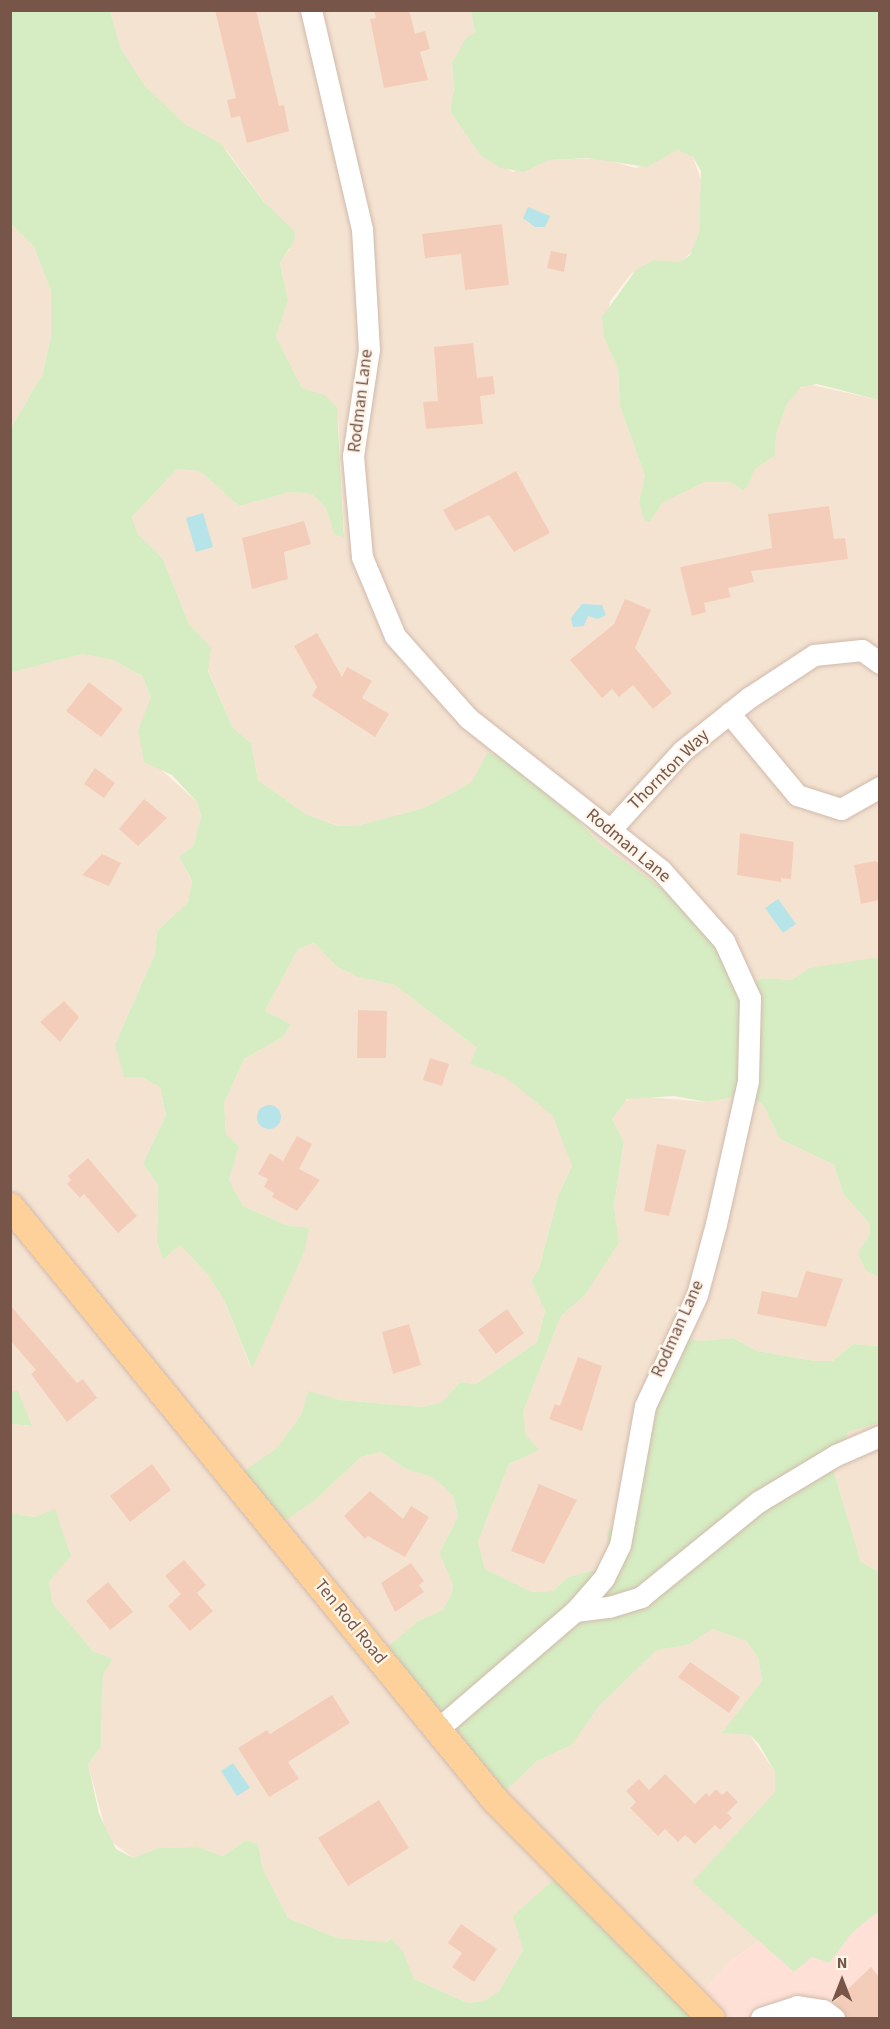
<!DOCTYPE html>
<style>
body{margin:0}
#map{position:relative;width:890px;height:2029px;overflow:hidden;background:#fdf2e4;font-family:"Source Sans 3",sans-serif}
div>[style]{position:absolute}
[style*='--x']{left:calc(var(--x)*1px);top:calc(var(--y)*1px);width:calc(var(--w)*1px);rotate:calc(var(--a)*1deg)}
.residential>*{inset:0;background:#f5e3d2}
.commercial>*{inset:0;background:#fee0d7}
.green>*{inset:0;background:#d6ecc2}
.water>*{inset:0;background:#b7e4e8}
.round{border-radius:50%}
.building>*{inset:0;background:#f4cdba}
.roads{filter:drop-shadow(0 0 2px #d1baac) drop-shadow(0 0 2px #d1baac)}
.minor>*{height:21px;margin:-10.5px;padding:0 10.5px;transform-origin:10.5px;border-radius:10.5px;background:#fff}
.major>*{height:27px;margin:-13.5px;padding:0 13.5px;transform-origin:13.5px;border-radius:13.5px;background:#fed19a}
span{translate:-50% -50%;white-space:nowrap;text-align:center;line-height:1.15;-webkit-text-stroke:4.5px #fff6eb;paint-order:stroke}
.street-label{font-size:18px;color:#775548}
.frame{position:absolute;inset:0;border:12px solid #775548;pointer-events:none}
.north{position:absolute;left:812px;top:1951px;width:60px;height:60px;-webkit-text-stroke:4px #fff6eb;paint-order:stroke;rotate:0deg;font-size:16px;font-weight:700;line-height:24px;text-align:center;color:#775548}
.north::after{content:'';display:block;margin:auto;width:21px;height:27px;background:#775548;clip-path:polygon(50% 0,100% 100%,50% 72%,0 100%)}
</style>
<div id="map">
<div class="residential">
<div style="clip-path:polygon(110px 11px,471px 11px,475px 33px,452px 63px,454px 87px,450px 111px,480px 155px,513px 172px,549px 160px,599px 158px,636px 168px,677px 150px,693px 157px,701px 180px,699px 233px,693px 250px,681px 263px,653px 260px,631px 274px,610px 301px,604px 338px,618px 368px,620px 406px,645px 476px,639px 501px,650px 522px,661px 503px,705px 482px,729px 482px,743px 490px,754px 470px,775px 454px,776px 435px,787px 404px,795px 391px,808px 384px,879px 400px,879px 957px,792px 980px,763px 978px,744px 985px,732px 984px,725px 960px,685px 905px,598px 842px,581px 821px,484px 767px,472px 782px,424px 808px,356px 826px,339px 826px,306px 814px,258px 780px,251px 743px,233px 728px,208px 670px,206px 643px,189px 624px,163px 559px,138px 534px,132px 517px,177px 469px,200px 471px,239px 506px,290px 492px,312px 494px,326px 508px,334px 534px,344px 532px,338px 418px,325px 395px,302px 388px,276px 337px,288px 300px,280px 261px,290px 249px,268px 207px,227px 151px,186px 125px,145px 86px,121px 49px)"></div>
<div style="clip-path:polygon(11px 224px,34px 247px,51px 291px,51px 335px,43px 373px,11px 428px)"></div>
<div style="clip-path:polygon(82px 654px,113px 660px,142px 676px,151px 697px,144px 726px,156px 765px,197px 802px,201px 816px,194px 845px,179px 857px,192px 882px,188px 902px,157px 931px,155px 954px,115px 1044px,141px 1077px,160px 1087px,166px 1115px,143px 1163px,158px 1186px,157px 1242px,163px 1260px,180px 1245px,208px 1275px,224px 1300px,251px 1368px,309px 1228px,286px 1225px,243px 1206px,229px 1180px,239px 1146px,226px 1134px,224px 1103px,244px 1059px,283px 1037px,291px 1024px,265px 1011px,298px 949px,314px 943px,336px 966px,358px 977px,395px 985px,477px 1048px,471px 1064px,506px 1078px,533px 1097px,553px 1116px,566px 1141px,572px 1166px,558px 1196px,539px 1269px,531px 1281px,545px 1311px,537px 1342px,476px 1384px,460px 1382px,442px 1402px,422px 1407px,340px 1400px,308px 1392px,302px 1413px,277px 1448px,231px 1481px,315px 1500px,361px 1457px,381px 1452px,406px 1469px,434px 1478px,453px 1496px,458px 1517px,439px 1553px,453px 1585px,451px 1595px,443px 1610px,418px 1621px,494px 1801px,537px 1761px,572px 1745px,599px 1706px,657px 1650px,688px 1645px,712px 1629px,746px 1641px,758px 1657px,762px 1681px,723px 1733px,750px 1735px,775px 1772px,775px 1792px,732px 1915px,761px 1940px,732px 1960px,693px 2002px,523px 1950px,499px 1991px,484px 2001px,468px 2003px,414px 1979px,404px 1953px,390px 1938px,387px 1942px,337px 1938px,288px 1918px,263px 1869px,258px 1844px,246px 1840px,223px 1856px,198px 1847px,158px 1848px,133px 1858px,108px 1839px,88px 1764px,101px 1747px,103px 1674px,93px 1651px,53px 1604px,49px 1581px,55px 1510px,35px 1517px,11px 1513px,11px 1424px,31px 1426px,18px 1392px,10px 1391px,10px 667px,13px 671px)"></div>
<div style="clip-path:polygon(634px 1096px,707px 1102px,741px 1096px,762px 1103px,780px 1139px,834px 1165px,844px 1195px,869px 1223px,870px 1234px,860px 1259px,866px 1271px,879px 1277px,879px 1346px,853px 1344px,833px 1361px,815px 1361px,757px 1351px,733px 1338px,698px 1341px,689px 1337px,606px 1557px,595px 1570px,568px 1577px,553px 1591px,532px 1592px,485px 1569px,478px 1541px,509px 1464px,538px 1450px,526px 1435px,523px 1412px,561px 1316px,585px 1295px,619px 1243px,614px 1205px,624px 1143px,612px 1119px,620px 1105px)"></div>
<div style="clip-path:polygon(879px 1423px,879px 1572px,861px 1562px,833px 1469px,848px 1432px)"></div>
</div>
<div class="commercial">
<div style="clip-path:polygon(879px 1911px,879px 2018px,709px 2018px,693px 2002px,732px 1960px,761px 1940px,794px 1972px,812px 1957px,829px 1963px,853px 1932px)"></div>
</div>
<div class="green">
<div style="clip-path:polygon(11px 11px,110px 11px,121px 49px,145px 86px,186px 125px,220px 143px,264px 202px,295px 232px,294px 242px,280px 262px,288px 300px,276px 337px,302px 388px,325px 395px,337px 408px,344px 538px,334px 534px,326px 508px,312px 494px,290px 492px,239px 506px,200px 471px,177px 469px,132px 517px,138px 534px,163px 559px,189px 624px,211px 648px,208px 671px,233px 728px,251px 743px,258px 780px,306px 814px,338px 826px,356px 826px,424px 808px,472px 782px,487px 753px,501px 757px,565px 805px,598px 842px,685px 905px,725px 960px,732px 984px,744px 985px,763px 978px,792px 980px,810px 968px,879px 957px,879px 1277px,866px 1271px,860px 1259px,858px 1253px,870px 1234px,869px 1223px,844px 1195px,834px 1165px,780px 1139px,762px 1103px,741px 1096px,707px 1102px,674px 1096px,627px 1099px,612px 1119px,624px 1142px,614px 1205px,619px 1243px,585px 1295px,561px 1316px,523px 1412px,526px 1435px,539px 1450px,509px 1464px,478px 1541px,485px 1569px,532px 1592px,553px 1591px,568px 1577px,595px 1570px,606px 1557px,608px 1530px,616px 1526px,650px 1416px,689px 1337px,698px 1341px,733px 1338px,757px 1351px,815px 1361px,833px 1361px,853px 1344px,879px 1346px,879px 1423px,848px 1432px,833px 1469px,861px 1562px,879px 1572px,879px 1911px,853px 1932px,829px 1963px,812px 1957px,794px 1972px,692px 1882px,775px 1792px,775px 1772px,759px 1744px,750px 1735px,722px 1733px,762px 1681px,758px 1657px,746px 1641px,712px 1629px,688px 1645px,657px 1650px,599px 1706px,572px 1745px,537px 1761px,495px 1801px,375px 1658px,418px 1621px,443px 1610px,451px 1595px,453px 1585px,439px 1553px,458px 1517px,453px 1496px,434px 1478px,406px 1469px,381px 1452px,361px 1457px,315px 1500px,270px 1531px,231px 1480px,277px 1448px,302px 1413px,308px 1391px,340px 1400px,422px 1407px,442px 1402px,460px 1382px,476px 1384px,537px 1342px,545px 1311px,531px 1281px,539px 1269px,558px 1196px,572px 1166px,553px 1116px,506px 1078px,470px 1064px,477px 1048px,395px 985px,358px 977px,336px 966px,314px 943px,298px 949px,265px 1011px,291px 1024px,283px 1037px,244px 1059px,224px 1103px,226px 1134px,239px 1146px,229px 1180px,243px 1206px,286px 1225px,309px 1228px,305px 1250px,252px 1369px,224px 1300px,208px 1275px,180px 1245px,163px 1260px,157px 1242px,158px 1186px,143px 1163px,166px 1115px,160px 1087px,141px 1077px,124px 1077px,115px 1044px,155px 954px,157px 931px,188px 902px,192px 881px,179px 857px,194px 845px,201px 816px,197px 802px,172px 775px,144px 762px,138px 731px,151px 697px,142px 676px,113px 660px,82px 654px,12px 672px,11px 667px,11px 428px,43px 373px,51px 335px,51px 291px,34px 247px,11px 224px)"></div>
<div style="clip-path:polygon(471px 11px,879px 11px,879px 400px,817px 384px,801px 387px,787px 404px,776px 435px,775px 455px,754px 470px,748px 486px,743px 490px,729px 482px,705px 482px,662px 503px,650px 522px,644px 520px,639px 501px,645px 476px,620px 406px,618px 368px,604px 338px,602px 317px,636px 270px,653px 260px,681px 262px,690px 255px,699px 233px,701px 171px,693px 157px,677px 150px,647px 167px,588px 158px,549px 160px,524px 172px,501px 168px,480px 155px,450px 111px,454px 87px,452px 63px,466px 38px,475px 33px)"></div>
<div style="clip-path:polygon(11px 1391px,18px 1391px,32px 1426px,11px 1424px)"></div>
<div style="clip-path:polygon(55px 1509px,71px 1556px,49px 1581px,53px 1604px,93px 1651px,113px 1659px,103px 1674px,101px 1747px,88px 1764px,99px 1814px,116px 1849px,133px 1858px,158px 1848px,198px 1847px,223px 1856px,246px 1840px,258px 1844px,263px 1869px,288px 1918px,337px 1938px,387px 1942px,391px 1938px,404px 1953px,414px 1979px,468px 2003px,484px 2001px,499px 1991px,523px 1950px,513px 1916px,561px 1873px,709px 2018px,11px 2018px,11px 1513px,35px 1517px)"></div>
</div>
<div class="water">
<div style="clip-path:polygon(528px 207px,550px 216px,545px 227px,535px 227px,523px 218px)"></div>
<div style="clip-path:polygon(203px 513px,213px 547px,196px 552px,186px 518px)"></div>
<div style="clip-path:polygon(582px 604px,602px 605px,606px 615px,598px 619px,588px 616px,584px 626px,573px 627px,571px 618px)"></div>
<div style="clip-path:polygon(778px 899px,796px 924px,783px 933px,765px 908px)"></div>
<div class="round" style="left:257px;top:1105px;width:24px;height:24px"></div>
<div style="clip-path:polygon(233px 1763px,250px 1788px,237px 1796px,221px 1771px)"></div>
</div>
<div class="building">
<div style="clip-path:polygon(215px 10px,256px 10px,279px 106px,284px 105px,289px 131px,247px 143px,240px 116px,231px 118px,227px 100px,236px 98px)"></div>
<div style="clip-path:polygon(374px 10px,409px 10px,415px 34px,425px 31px,430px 49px,420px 52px,428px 80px,384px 88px,370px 19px,376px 18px)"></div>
<div style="clip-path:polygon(502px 224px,509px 285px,465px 290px,461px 254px,425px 258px,422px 234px)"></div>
<div style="clip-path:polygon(551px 251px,567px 254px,564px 272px,547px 268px)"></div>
<div style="clip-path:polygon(473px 343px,477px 378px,493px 376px,495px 394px,480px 396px,483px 424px,426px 429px,423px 402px,438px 401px,434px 347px)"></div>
<div style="clip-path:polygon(516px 471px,550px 533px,514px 552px,489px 515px,455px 531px,443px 510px)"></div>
<div style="clip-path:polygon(829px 506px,834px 539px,845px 538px,848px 559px,751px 571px,754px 582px,728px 588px,731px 597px,704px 603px,706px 612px,692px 616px,680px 567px,772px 548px,768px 514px)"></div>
<div style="clip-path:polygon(304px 521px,311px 544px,284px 552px,288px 579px,252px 589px,242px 538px)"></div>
<div style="clip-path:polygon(625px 599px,651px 610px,635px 648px,672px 693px,653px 709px,633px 685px,619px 697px,612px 689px,602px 698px,570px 660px,614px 624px)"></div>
<div style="clip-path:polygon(317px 633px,342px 677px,347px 667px,372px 681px,362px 698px,389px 714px,375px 737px,312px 696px,317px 687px,294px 646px)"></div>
<div style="clip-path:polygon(89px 682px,123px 709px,101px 737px,66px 711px)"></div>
<div style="clip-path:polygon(95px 768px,115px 783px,104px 798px,84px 784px)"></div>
<div style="clip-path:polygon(144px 799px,167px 818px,138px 846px,119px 829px)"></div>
<div style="clip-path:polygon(740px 833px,794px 842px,791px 879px,781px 878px,781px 882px,737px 875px)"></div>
<div style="clip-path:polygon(102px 854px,121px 863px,109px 886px,82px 875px)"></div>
<div style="clip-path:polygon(875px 861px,879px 863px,879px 900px,861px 904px,854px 865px)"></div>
<div style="clip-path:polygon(64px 1001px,79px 1017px,60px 1042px,40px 1022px)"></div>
<div style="clip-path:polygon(358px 1010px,387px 1011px,386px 1058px,357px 1058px)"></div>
<div style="clip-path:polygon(430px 1058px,449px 1064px,442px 1086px,423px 1080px)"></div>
<div style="clip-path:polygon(297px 1136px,312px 1144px,299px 1169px,320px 1180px,297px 1211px,272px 1197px,274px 1193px,264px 1187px,268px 1179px,258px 1174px,270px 1153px,283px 1161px)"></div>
<div style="clip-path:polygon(657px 1144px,686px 1150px,669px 1216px,644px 1211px)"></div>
<div style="clip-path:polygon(88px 1158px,137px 1216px,118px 1233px,84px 1194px,80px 1198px,67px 1184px,71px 1180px,68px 1176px)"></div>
<div style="clip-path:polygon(806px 1271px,843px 1279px,826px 1327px,757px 1314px,762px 1291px,797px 1298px)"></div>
<div style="clip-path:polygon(10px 1305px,77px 1383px,83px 1379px,97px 1398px,67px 1422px,31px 1374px,36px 1370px,10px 1340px)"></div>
<div style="clip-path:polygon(507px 1309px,524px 1333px,496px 1354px,478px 1330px)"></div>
<div style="clip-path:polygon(409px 1324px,421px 1365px,393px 1374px,382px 1332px)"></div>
<div style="clip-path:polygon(578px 1357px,602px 1366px,582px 1431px,549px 1419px,555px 1404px,560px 1406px)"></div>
<div style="clip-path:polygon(152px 1464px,171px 1490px,130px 1522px,110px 1496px)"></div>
<div style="clip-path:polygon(539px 1484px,577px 1500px,544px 1564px,511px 1551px)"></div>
<div style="clip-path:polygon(370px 1491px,403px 1519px,411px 1506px,429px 1517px,405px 1557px,368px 1536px,365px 1539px,344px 1516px)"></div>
<div style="clip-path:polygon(184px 1560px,206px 1585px,197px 1593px,213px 1611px,190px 1631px,168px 1606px,181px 1594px,165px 1576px)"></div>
<div style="clip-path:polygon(411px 1563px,424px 1581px,419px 1585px,424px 1592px,395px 1612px,381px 1583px)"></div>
<div style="clip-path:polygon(108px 1582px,133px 1612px,110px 1630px,86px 1601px)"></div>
<div style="clip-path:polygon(690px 1662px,740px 1697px,729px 1713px,678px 1677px)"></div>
<div style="clip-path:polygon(332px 1695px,350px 1723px,288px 1762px,299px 1779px,269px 1797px,238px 1748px,267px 1730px,270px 1734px)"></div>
<div style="clip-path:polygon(665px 1774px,695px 1804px,706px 1793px,709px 1796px,716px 1789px,722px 1795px,727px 1791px,738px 1802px,727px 1813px,732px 1818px,720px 1830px,715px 1825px,695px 1844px,685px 1835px,678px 1842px,665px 1829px,658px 1836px,630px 1808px,636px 1802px,626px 1791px,639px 1779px,649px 1790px)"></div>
<div style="clip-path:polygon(379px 1800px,409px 1848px,348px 1886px,318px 1838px)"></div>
<div style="clip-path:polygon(461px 1924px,497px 1949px,474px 1982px,452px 1967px,462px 1953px,448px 1943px)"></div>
<div style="clip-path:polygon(871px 1967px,879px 1977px,879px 2019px,847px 2019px,834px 2002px)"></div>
</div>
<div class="roads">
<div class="minor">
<div style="--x:311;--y:10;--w:225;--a:76.9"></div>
<div style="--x:362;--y:229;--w:120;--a:86.7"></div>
<div style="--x:369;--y:349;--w:108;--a:98.5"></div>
<div style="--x:353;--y:456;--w:101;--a:84.9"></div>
<div style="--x:362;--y:557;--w:86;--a:67.3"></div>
<div style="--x:395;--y:636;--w:110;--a:48.3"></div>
<div style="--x:468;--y:718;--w:246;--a:38.2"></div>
<div style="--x:661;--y:870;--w:95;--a:48.4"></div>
<div style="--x:724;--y:941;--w:63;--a:65.5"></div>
<div style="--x:750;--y:998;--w:83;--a:91.4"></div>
<div style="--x:748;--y:1081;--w:147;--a:102.6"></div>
<div style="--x:716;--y:1224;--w:73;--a:105"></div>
<div style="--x:697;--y:1295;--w:123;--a:115.1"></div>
<div style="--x:645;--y:1406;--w:141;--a:100.2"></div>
<div style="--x:620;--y:1545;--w:37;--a:116"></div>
<div style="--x:604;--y:1578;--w:44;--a:131.3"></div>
<div style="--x:575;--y:1611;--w:181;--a:139.3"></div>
<div style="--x:729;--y:713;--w:107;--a:50.3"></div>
<div style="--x:797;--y:795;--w:46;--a:17.7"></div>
<div style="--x:841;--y:809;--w:45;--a:-29.4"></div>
<div style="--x:611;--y:829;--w:105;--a:-47.7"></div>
<div style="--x:682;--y:751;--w:87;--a:-38.5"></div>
<div style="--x:750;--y:697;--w:77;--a:-33.3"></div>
<div style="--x:814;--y:655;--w:48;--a:-5.9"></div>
<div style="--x:862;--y:650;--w:22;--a:36"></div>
<div style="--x:575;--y:1611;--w:34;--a:-7"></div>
<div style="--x:609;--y:1607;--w:34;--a:-17"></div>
<div style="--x:641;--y:1597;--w:151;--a:-39.1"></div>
<div style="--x:758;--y:1502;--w:91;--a:-31.1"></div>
<div style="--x:836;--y:1455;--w:48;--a:-23.4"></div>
<div style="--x:761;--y:2018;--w:38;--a:-18"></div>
<div style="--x:797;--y:2006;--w:26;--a:9"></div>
<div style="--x:823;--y:2010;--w:14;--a:36"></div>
</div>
<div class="major">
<div style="--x:10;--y:1206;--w:767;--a:50.77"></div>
<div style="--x:495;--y:1800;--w:307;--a:45.3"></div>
</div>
</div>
<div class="street-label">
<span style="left:361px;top:401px;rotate:-83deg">Rodman Lane</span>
<span style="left:669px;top:770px;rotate:-45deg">Thornton Way</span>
<span style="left:628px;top:846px;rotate:40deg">Rodman Lane</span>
<span style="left:678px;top:1329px;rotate:-66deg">Rodman Lane</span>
<span style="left:350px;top:1622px;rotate:51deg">Ten Rod Road</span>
</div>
<div class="frame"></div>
<div class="north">N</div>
</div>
